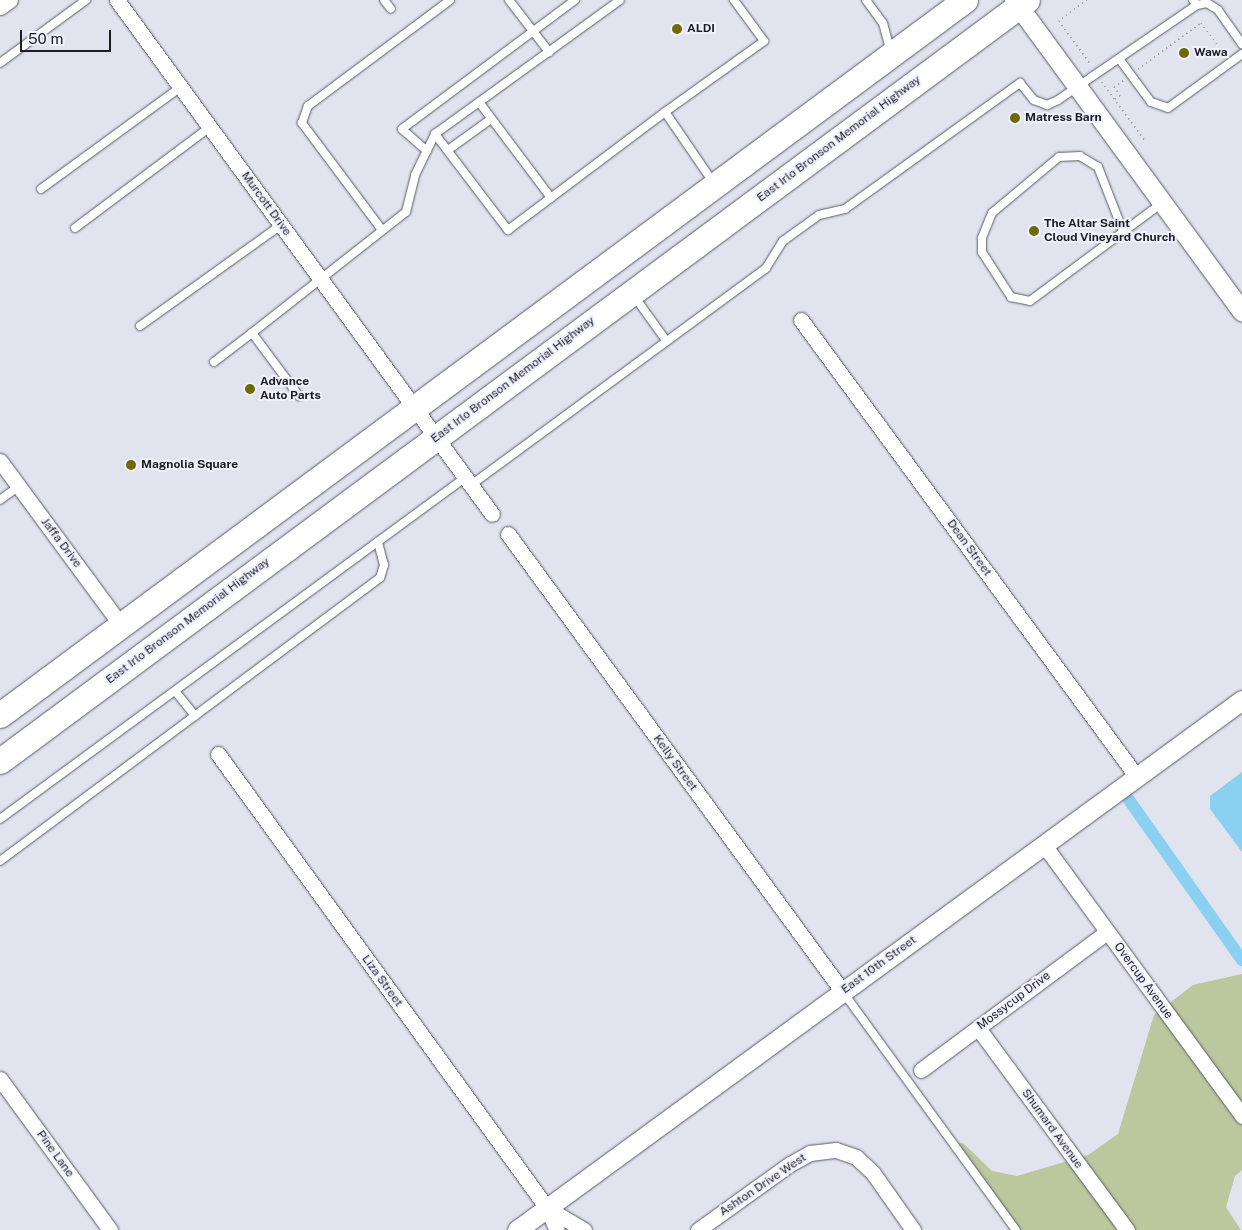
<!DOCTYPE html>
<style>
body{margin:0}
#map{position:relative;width:1242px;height:1230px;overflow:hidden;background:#e1e3ef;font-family:"Public Sans",sans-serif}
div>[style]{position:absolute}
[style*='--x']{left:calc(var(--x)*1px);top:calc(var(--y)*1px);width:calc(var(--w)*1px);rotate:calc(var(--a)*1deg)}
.green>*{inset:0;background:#bbc79d}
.water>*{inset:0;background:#89d0f1}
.canal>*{height:12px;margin:-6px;padding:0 6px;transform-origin:6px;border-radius:6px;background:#89d0f1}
.path>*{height:2px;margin-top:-1px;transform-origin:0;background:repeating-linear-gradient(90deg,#a3a5ae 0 1px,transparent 0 5px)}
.roads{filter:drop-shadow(0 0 1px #595b65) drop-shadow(0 0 1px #595b65)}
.service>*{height:8px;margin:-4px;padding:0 4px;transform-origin:4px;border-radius:4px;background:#fff}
.minor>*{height:15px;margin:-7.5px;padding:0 7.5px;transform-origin:7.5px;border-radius:7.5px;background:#fff}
.tertiary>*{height:19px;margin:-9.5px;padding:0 9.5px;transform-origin:9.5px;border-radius:9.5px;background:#fff}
.trunk>*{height:25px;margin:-12.5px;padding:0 12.5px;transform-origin:12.5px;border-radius:12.5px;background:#fff}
.dots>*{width:14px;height:14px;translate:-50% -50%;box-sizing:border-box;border:2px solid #eef1fd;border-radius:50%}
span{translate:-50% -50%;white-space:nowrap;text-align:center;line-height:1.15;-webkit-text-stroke:4px #eef1fd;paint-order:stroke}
.poi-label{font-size:12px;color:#1d1e22;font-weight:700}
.left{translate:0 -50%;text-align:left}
.street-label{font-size:12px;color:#1d1e22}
.scale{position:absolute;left:20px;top:30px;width:91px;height:22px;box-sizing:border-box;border:2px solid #1d1e22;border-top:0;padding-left:6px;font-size:15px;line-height:18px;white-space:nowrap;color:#1d1e22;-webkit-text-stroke:4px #eef1fd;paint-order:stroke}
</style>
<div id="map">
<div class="green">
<div style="clip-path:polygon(1242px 974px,1242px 1170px,1235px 1176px,1226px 1207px,1241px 1230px,1017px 1230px,954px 1144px,963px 1143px,992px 1171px,1017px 1176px,1088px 1155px,1118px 1134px,1154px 1015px,1193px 985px)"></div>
</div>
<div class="water">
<div style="clip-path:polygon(1242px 772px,1242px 852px,1210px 809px,1210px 796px)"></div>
</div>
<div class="canal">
<div style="--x:1129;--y:800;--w:196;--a:54.8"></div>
</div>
<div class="path">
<div style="--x:1087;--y:0;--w:35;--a:143"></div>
<div style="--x:1059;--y:21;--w:54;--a:54"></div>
<div style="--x:1138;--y:69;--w:78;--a:-36.1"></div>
<div style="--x:1201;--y:23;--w:29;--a:52"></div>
<div style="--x:1102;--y:82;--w:73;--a:53.9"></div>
<div style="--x:1115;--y:99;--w:6;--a:-31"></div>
<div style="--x:1120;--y:96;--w:11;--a:-124"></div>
<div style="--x:1114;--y:87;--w:12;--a:-35"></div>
</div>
<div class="roads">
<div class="service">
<div style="--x:384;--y:0;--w:11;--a:52"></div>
<div style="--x:509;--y:0;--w:66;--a:52.4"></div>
<div style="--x:866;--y:0;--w:29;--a:54"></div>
<div style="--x:883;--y:23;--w:30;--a:75"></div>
<div style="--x:1197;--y:5;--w:10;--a:-11"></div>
<div style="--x:1207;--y:3;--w:13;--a:32"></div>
<div style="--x:1218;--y:10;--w:42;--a:54.8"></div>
<div style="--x:1120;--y:60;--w:52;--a:53.6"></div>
<div style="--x:1151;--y:102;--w:18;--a:19"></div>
<div style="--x:1168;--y:108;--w:92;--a:-36.1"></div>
<div style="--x:0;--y:63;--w:107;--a:-36.2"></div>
<div style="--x:479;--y:102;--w:120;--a:53.1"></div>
<div style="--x:435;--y:134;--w:121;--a:52.8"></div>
<div style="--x:508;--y:230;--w:196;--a:-36.9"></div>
<div style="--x:448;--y:150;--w:53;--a:-35.8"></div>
<div style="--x:427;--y:151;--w:33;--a:-139"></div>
<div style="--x:402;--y:129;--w:216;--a:-36.7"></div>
<div style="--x:713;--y:182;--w:85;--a:-124.4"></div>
<div style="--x:665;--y:112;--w:122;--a:-35.6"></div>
<div style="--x:764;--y:41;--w:51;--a:-126.2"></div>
<div style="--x:41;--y:189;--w:173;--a:-36.1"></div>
<div style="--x:75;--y:228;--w:169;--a:-36.8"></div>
<div style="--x:382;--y:230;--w:134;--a:-126.8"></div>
<div style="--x:302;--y:123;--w:18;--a:-71"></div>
<div style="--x:308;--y:106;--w:177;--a:-36.7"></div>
<div style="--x:1123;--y:231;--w:69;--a:-111.3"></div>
<div style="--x:1098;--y:167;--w:21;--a:-149"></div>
<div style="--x:1080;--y:156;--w:21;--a:177"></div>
<div style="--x:1059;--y:157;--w:87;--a:140.1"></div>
<div style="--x:992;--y:213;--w:27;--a:112"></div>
<div style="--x:982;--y:238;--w:14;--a:90"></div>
<div style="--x:982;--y:252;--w:54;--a:57.2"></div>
<div style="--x:1011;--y:297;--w:19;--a:12"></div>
<div style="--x:1030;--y:301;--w:164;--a:-36.6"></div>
<div style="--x:634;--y:296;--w:53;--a:54.2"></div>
<div style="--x:140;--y:326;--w:173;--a:-35.6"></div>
<div style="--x:214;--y:362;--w:48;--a:-37.3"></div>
<div style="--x:299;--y:396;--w:79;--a:-126.7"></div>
<div style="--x:252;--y:333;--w:196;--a:-38.2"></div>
<div style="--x:406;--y:212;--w:38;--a:-76"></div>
<div style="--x:415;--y:175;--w:46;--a:-64"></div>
<div style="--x:435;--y:134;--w:228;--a:-35.9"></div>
<div style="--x:471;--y:485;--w:366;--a:-36.3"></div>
<div style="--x:766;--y:268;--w:32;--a:-58"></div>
<div style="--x:783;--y:241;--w:44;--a:-35.8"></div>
<div style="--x:819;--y:215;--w:27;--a:-13"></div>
<div style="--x:845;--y:209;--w:216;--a:-35.8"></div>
<div style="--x:1020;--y:83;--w:22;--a:51"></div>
<div style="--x:1034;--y:100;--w:14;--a:21"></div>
<div style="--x:1047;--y:105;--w:12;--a:-24"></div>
<div style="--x:1058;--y:100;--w:168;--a:-34.4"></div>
<div style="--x:1197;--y:5;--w:6;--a:-129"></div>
<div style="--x:0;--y:500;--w:24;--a:-36"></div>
<div style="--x:175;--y:691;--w:32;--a:51"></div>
<div style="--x:0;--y:819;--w:578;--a:-36.28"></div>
<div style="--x:0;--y:861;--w:474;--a:-36.7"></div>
<div style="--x:380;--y:578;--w:14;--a:-73"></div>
<div style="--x:384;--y:565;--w:24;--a:-105"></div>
<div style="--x:843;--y:992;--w:294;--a:54"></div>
</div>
<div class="minor">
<div style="--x:117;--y:0;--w:636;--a:53.89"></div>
<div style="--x:0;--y:7;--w:12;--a:-35"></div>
<div style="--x:801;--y:320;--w:567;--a:53.68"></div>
<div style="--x:0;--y:461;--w:204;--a:53.6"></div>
<div style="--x:508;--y:534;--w:567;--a:53.82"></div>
<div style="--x:218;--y:754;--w:561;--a:54.07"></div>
<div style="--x:547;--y:1208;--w:24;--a:66"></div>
<div style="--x:1044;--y:845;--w:336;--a:53.8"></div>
<div style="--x:978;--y:1028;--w:251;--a:53.6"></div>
<div style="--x:921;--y:1070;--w:232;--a:-36.6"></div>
<div style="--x:0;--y:1079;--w:187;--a:53.9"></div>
<div style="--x:547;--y:1208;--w:43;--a:30.7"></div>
<div style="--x:698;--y:1230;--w:113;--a:-35.7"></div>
<div style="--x:790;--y:1164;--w:23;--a:-29"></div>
<div style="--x:810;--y:1153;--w:26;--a:-7"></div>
<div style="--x:836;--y:1150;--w:21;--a:19"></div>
<div style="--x:856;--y:1157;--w:23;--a:43"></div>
<div style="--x:873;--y:1173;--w:70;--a:54.9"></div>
</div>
<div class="tertiary">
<div style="--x:1014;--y:0;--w:386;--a:53.8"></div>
<div style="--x:517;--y:1230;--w:898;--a:-36.17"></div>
</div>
<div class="trunk">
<div style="--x:0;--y:715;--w:1201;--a:-36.54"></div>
<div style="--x:0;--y:761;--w:1278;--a:-36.54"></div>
</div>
</div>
<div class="dots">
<div style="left:677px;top:29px;background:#716a04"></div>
<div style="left:1184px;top:53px;background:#716a04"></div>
<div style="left:1015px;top:118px;background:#716a04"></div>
<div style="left:1034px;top:231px;background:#716a04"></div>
<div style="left:250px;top:389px;background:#716a04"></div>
<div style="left:131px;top:465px;background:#716a04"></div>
</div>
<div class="poi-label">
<span class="left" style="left:687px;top:29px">ALDI</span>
<span class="left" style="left:1194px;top:53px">Wawa</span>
<span class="left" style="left:1025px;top:118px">Matress Barn</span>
<span class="left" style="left:1044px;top:231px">The Altar Saint<br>Cloud Vineyard Church</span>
<span class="left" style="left:260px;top:389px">Advance<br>Auto Parts</span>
<span class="left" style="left:141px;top:465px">Magnolia Square</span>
</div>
<div class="street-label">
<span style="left:839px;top:139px;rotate:-37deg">East Irlo Bronson Memorial Highway</span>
<span style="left:266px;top:204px;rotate:54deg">Murcott Drive</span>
<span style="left:513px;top:380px;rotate:-37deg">East Irlo Bronson Memorial Highway</span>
<span style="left:61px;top:543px;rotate:53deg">Jaffa Drive</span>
<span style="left:969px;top:548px;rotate:54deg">Dean Street</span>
<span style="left:188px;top:621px;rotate:-37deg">East Irlo Bronson Memorial Highway</span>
<span style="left:675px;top:763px;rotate:54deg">Kelly Street</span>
<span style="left:879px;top:965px;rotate:-36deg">East 10th Street</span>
<span style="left:382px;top:981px;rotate:54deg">Liza Street</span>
<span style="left:1143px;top:981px;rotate:54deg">Overcup Avenue</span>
<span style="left:1014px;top:1001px;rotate:-37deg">Mossycup Drive</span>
<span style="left:1052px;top:1129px;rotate:54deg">Shumard Avenue</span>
<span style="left:55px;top:1154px;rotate:54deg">Pine Lane</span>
<span style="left:763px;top:1185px;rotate:-34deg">Ashton Drive West</span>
</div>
<div class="scale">50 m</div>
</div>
